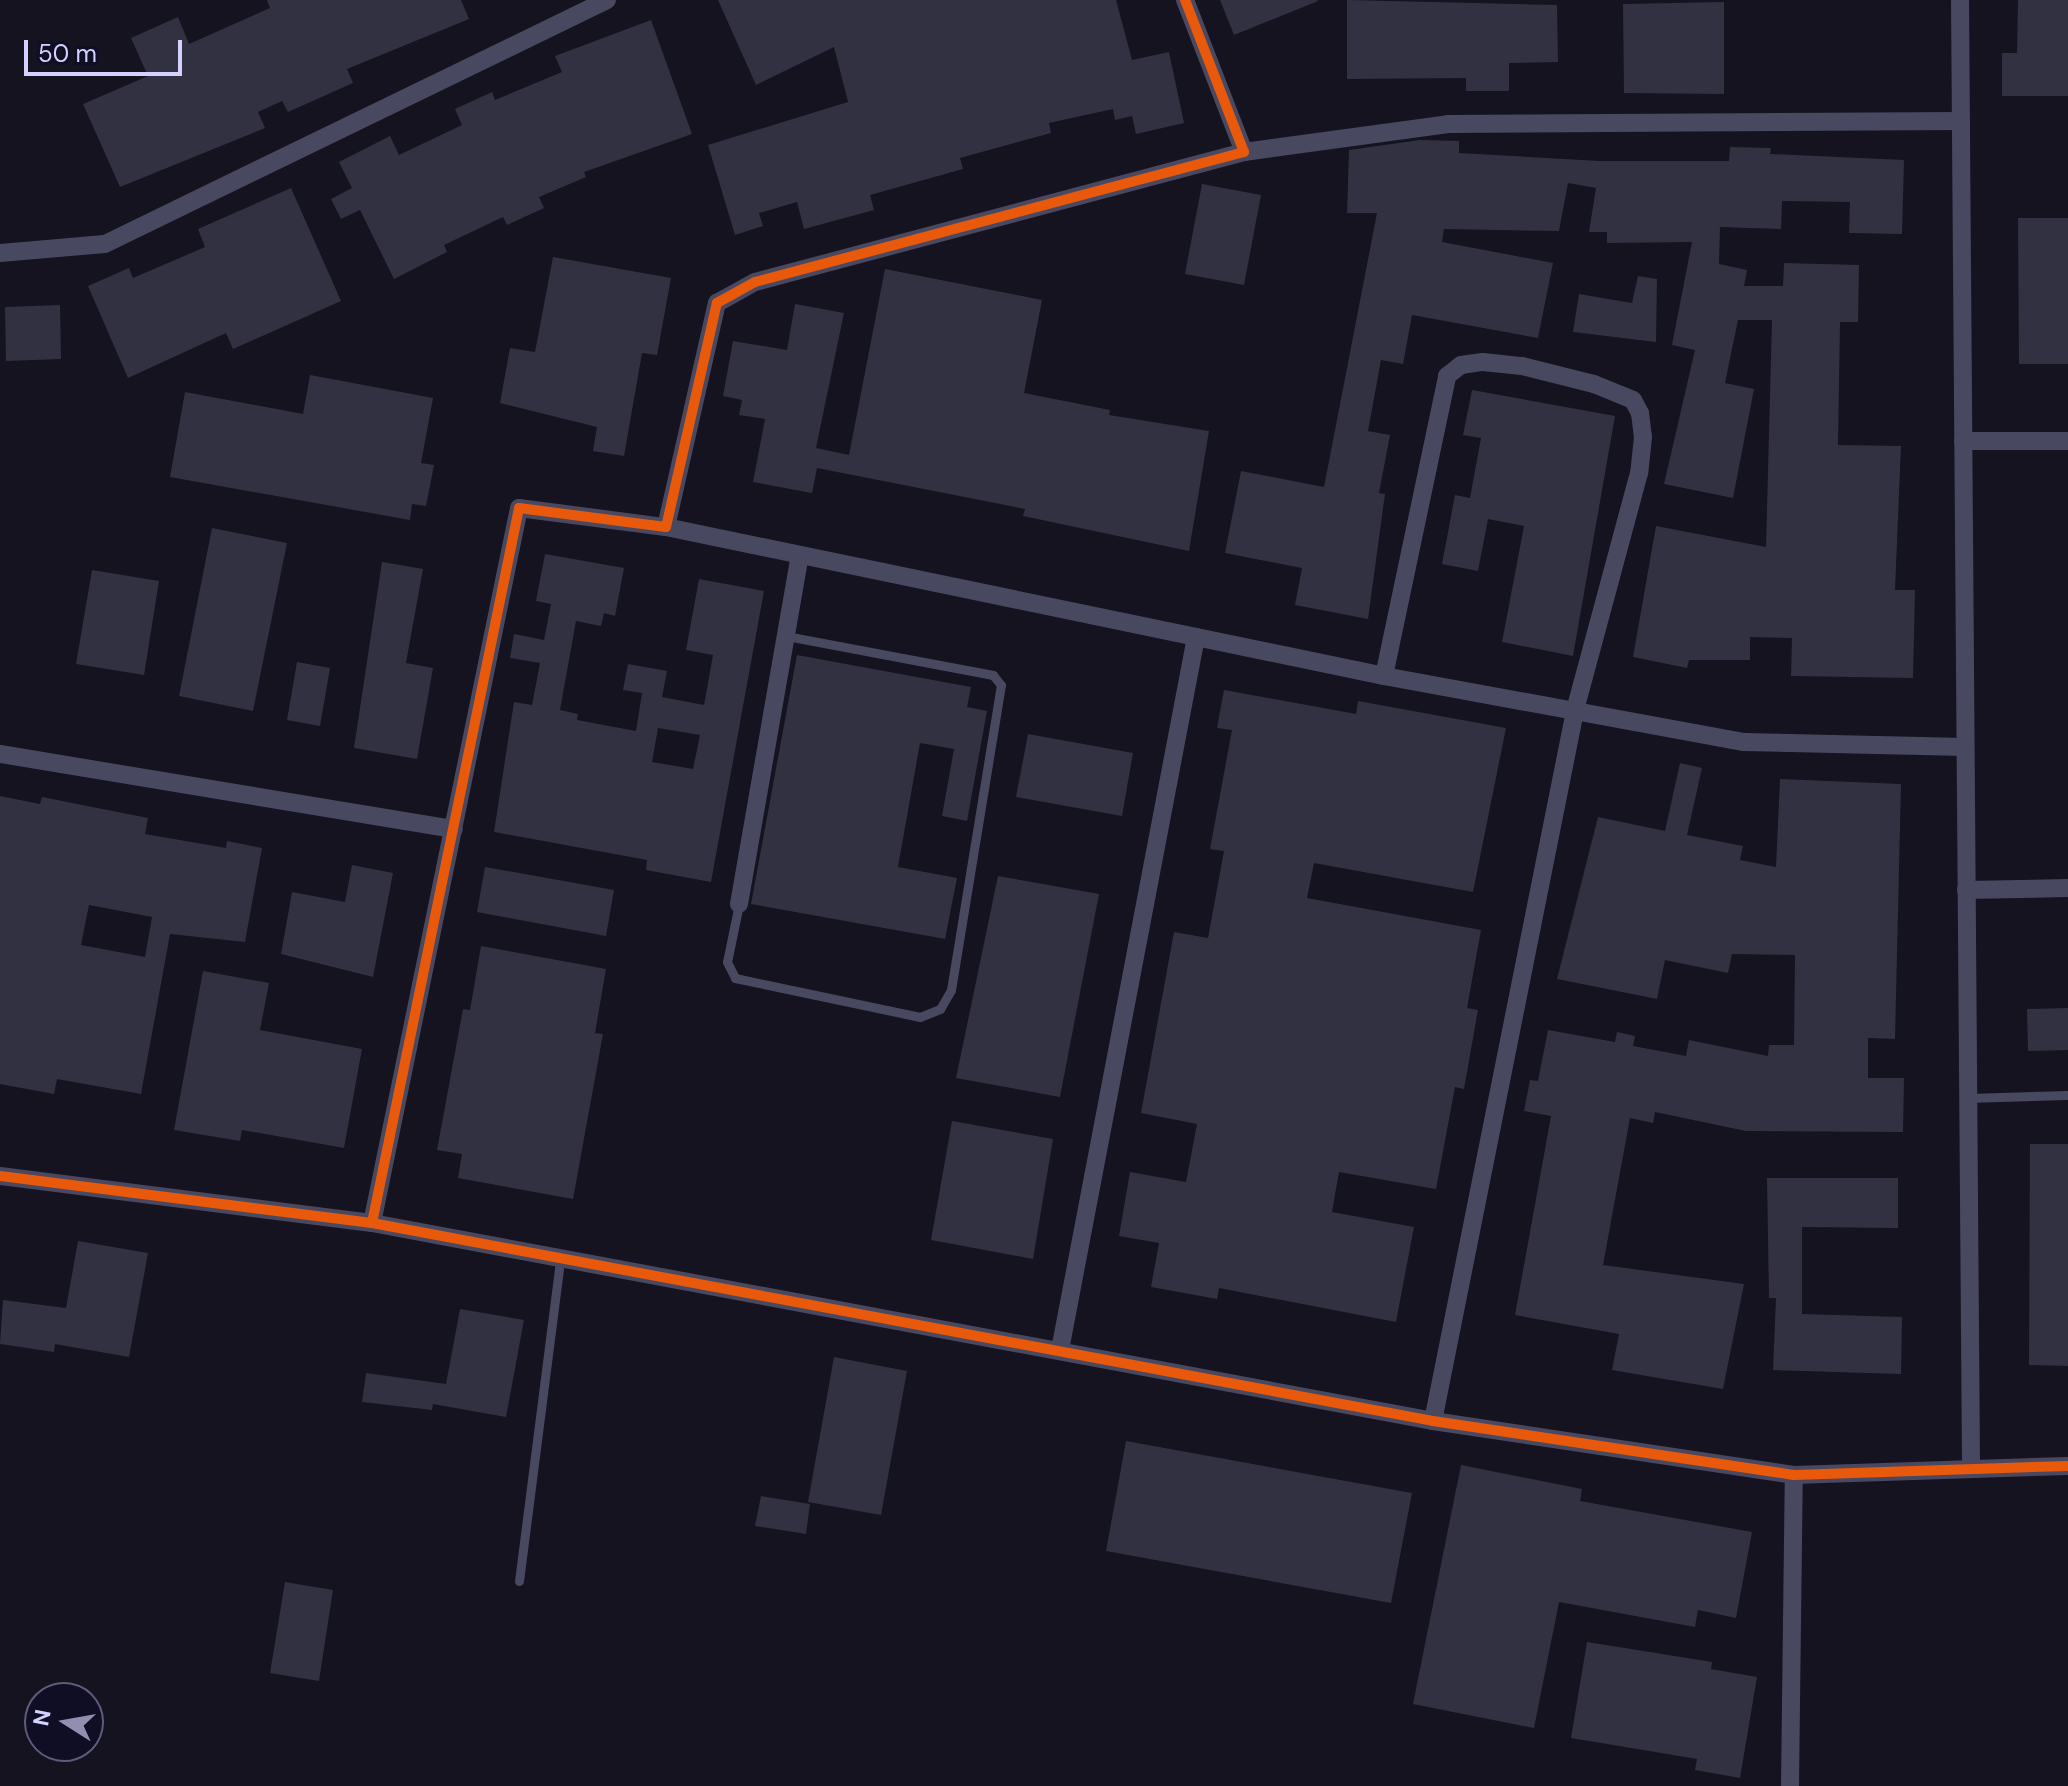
<!DOCTYPE html>
<style>
body{margin:0}
#map{position:relative;width:2068px;height:1786px;overflow:hidden;background:#14131f;font-family:"DM Sans",sans-serif}
div>[style]{position:absolute}
[style*='--x']{left:calc(var(--x)*1px);top:calc(var(--y)*1px);width:calc(var(--w)*1px);rotate:calc(var(--a)*1deg)}
.building>*{inset:0;background:#323142}
.service>*{height:9px;margin:-4.5px;padding:0 4.5px;transform-origin:4.5px;border-radius:4.5px;background:#484960}
.minor>*{height:18px;margin:-9px;padding:0 9px;transform-origin:9px;border-radius:9px;background:#484960}
.cycleway>*{height:10px;margin:-5px;padding:0 5px;transform-origin:5px;border-radius:5px;background:#e8590c}
span{translate:-50% -50%;white-space:nowrap;text-align:center;line-height:1.15;-webkit-text-stroke:7px #100e24;paint-order:stroke}
.north{position:absolute;left:24px;top:1682px;width:80px;height:80px;box-sizing:border-box;background:#100e24;border:2px solid #5e5c7c;border-radius:50%;rotate:281deg;font-size:22px;font-weight:700;line-height:32px;text-align:center;color:#d3d1ff}
.north::after{content:'';display:block;margin:auto;width:28px;height:36px;background:#908eb1;clip-path:polygon(50% 0,100% 100%,50% 72%,0 100%)}
.scale{position:absolute;left:24px;top:40px;width:158px;height:36px;box-sizing:border-box;border:4px solid #d3d1ff;border-top:0;padding-left:10px;font-size:24px;line-height:28px;white-space:nowrap;color:#d3d1ff;-webkit-text-stroke:6px #100e24;paint-order:stroke}
</style>
<div id="map">
<div class="building">
<div style="clip-path:polygon(267px 0,461px 0,469px 19px,347px 69px,353px 83px,288px 112px,282px 101px,258px 112px,265px 128px,120px 187px,83px 104px,148px 76px,131px 38px,178px 17px,189px 44px,270px 8px)"></div>
<div style="clip-path:polygon(718px 0,1116px 0,1132px 60px,1169px 52px,1184px 123px,1136px 134px,1132px 116px,1115px 120px,1113px 109px,1049px 123px,1051px 133px,960px 158px,963px 169px,870px 195px,874px 210px,804px 229px,797px 202px,759px 213px,763px 226px,735px 235px,708px 145px,848px 102px,834px 47px,756px 85px)"></div>
<div style="clip-path:polygon(1220px 0,1317px 0,1318px 1px,1234px 35px)"></div>
<div style="clip-path:polygon(1347px 0,1557px 5px,1558px 62px,1509px 63px,1509px 91px,1466px 91px,1466px 78px,1347px 79px)"></div>
<div style="clip-path:polygon(2018px 0,2068px 0,2068px 96px,2002px 96px,2002px 53px,2017px 53px)"></div>
<div style="clip-path:polygon(1724px 2px,1724px 94px,1624px 93px,1623px 4px)"></div>
<div style="clip-path:polygon(651px 20px,692px 134px,584px 172px,586px 177px,539px 197px,544px 208px,507px 225px,503px 217px,444px 245px,447px 252px,394px 279px,360px 210px,341px 219px,331px 199px,352px 188px,339px 162px,390px 136px,399px 155px,462px 125px,455px 109px,492px 92px,495px 100px,562px 72px,555px 56px)"></div>
<div style="clip-path:polygon(1420px 140px,1459px 141px,1459px 153px,1599px 161px,1729px 161px,1730px 147px,1771px 148px,1770px 154px,1904px 160px,1902px 234px,1849px 233px,1850px 202px,1782px 201px,1781px 229px,1720px 227px,1719px 264px,1747px 270px,1744px 286px,1783px 286px,1784px 263px,1859px 265px,1858px 322px,1840px 322px,1838px 445px,1901px 446px,1895px 590px,1915px 590px,1913px 678px,1791px 676px,1792px 638px,1750px 637px,1750px 660px,1689px 660px,1687px 668px,1633px 657px,1656px 526px,1766px 547px,1772px 320px,1738px 320px,1725px 383px,1754px 389px,1733px 498px,1664px 484px,1695px 350px,1672px 345px,1692px 242px,1607px 243px,1607px 232px,1589px 232px,1596px 188px,1568px 183px,1559px 231px,1444px 229px,1442px 242px,1553px 263px,1538px 338px,1412px 315px,1403px 364px,1381px 360px,1368px 431px,1390px 435px,1379px 493px,1385px 494px,1368px 619px,1295px 605px,1302px 568px,1225px 553px,1241px 471px,1324px 487px,1377px 213px,1347px 213px,1349px 150px)"></div>
<div style="clip-path:polygon(1202px 184px,1261px 195px,1244px 285px,1185px 274px)"></div>
<div style="clip-path:polygon(291px 188px,341px 301px,233px 349px,226px 333px,128px 378px,88px 286px,129px 268px,133px 278px,205px 247px,198px 229px)"></div>
<div style="clip-path:polygon(2018px 218px,2068px 218px,2068px 364px,2019px 364px)"></div>
<div style="clip-path:polygon(553px 257px,671px 278px,657px 355px,642px 353px,624px 456px,593px 451px,597px 427px,500px 403px,510px 348px,535px 352px)"></div>
<div style="clip-path:polygon(885px 269px,1042px 300px,1024px 393px,1110px 410px,1109px 415px,1209px 431px,1189px 551px,1023px 516px,1025px 509px,817px 468px,812px 493px,753px 482px,765px 419px,739px 415px,742px 400px,723px 396px,733px 341px,787px 350px,795px 304px,844px 313px,816px 448px,849px 455px)"></div>
<div style="clip-path:polygon(1638px 276px,1657px 279px,1656px 342px,1573px 332px,1579px 294px,1632px 303px)"></div>
<div style="clip-path:polygon(60px 305px,61px 359px,6px 361px,5px 307px)"></div>
<div style="clip-path:polygon(310px 375px,433px 398px,421px 463px,434px 465px,426px 506px,412px 504px,410px 520px,170px 477px,185px 392px,303px 414px)"></div>
<div style="clip-path:polygon(1472px 390px,1615px 416px,1573px 656px,1502px 642px,1524px 526px,1488px 519px,1478px 571px,1442px 564px,1455px 495px,1470px 498px,1481px 438px,1463px 435px)"></div>
<div style="clip-path:polygon(212px 528px,287px 543px,253px 711px,179px 696px)"></div>
<div style="clip-path:polygon(evenodd,545px 554px,624px 568px,615px 616px,604px 613px,601px 626px,576px 621px,560px 710px,578px 714px,577px 720px,636px 731px,642px 693px,623px 690px,628px 664px,667px 671px,662px 697px,704px 705px,713px 655px,686px 650px,699px 579px,764px 591px,711px 882px,646px 870px,647px 860px,494px 832px,514px 702px,532px 705px,540px 663px,510px 658px,514px 634px,544px 640px,551px 604px,536px 601px,545px 554px,658px 728px,700px 735px,693px 769px,652px 762px,658px 728px)"></div>
<div style="clip-path:polygon(382px 562px,423px 569px,406px 663px,433px 668px,417px 759px,354px 748px)"></div>
<div style="clip-path:polygon(92px 570px,159px 581px,144px 675px,76px 664px)"></div>
<div style="clip-path:polygon(797px 655px,971px 687px,967px 707px,987px 711px,967px 821px,942px 816px,954px 749px,920px 743px,898px 867px,957px 878px,945px 939px,751px 904px)"></div>
<div style="clip-path:polygon(297px 662px,330px 668px,320px 726px,287px 720px)"></div>
<div style="clip-path:polygon(1224px 690px,1356px 714px,1358px 701px,1506px 728px,1473px 892px,1314px 863px,1307px 898px,1481px 930px,1467px 1008px,1478px 1010px,1464px 1089px,1455px 1087px,1436px 1189px,1339px 1172px,1332px 1212px,1414px 1227px,1396px 1322px,1219px 1288px,1217px 1299px,1151px 1287px,1159px 1243px,1119px 1236px,1130px 1172px,1186px 1182px,1197px 1124px,1141px 1113px,1174px 932px,1208px 938px,1224px 851px,1210px 849px,1232px 730px,1217px 728px)"></div>
<div style="clip-path:polygon(1028px 734px,1133px 753px,1122px 816px,1016px 797px)"></div>
<div style="clip-path:polygon(1680px 763px,1702px 768px,1687px 835px,1743px 846px,1740px 860px,1776px 867px,1780px 779px,1901px 784px,1895px 1039px,1868px 1038px,1868px 1078px,1904px 1078px,1903px 1132px,1746px 1131px,1655px 1112px,1653px 1123px,1630px 1118px,1603px 1265px,1744px 1284px,1723px 1389px,1612px 1370px,1619px 1334px,1515px 1315px,1551px 1116px,1524px 1111px,1530px 1080px,1538px 1081px,1548px 1030px,1615px 1042px,1617px 1032px,1635px 1036px,1633px 1046px,1686px 1056px,1689px 1040px,1768px 1056px,1769px 1045px,1794px 1045px,1795px 955px,1732px 954px,1728px 973px,1665px 960px,1657px 999px,1557px 979px,1598px 817px,1665px 831px)"></div>
<div style="clip-path:polygon(evenodd,0 796px,40px 804px,42px 797px,148px 818px,145px 834px,226px 848px,227px 841px,262px 848px,245px 942px,170px 934px,141px 1094px,57px 1079px,54px 1094px,0 1084px,0 796px,89px 905px,152px 917px,145px 957px,81px 945px,89px 905px)"></div>
<div style="clip-path:polygon(352px 865px,393px 873px,373px 977px,281px 954px,292px 892px,345px 902px)"></div>
<div style="clip-path:polygon(485px 867px,614px 890px,606px 936px,477px 912px)"></div>
<div style="clip-path:polygon(998px 876px,1099px 894px,1060px 1097px,956px 1078px)"></div>
<div style="clip-path:polygon(481px 946px,606px 969px,595px 1033px,603px 1034px,573px 1199px,458px 1178px,462px 1154px,437px 1150px,463px 1009px,470px 1010px)"></div>
<div style="clip-path:polygon(203px 971px,269px 983px,260px 1030px,362px 1049px,344px 1148px,242px 1130px,240px 1141px,174px 1130px)"></div>
<div style="clip-path:polygon(2068px 1008px,2068px 1050px,2028px 1051px,2027px 1009px)"></div>
<div style="clip-path:polygon(952px 1121px,1053px 1139px,1033px 1259px,931px 1240px)"></div>
<div style="clip-path:polygon(2030px 1144px,2068px 1144px,2068px 1366px,2029px 1365px)"></div>
<div style="clip-path:polygon(1767px 1178px,1898px 1178px,1898px 1228px,1802px 1227px,1802px 1314px,1902px 1317px,1901px 1374px,1773px 1370px,1776px 1298px,1769px 1298px)"></div>
<div style="clip-path:polygon(78px 1241px,148px 1253px,129px 1357px,55px 1344px,54px 1352px,0 1344px,3px 1300px,66px 1308px)"></div>
<div style="clip-path:polygon(460px 1309px,524px 1320px,506px 1417px,433px 1404px,432px 1410px,362px 1402px,366px 1373px,446px 1384px)"></div>
<div style="clip-path:polygon(834px 1357px,907px 1371px,881px 1515px,808px 1502px)"></div>
<div style="clip-path:polygon(1126px 1441px,1412px 1493px,1391px 1603px,1106px 1551px)"></div>
<div style="clip-path:polygon(1461px 1465px,1582px 1489px,1580px 1501px,1752px 1532px,1736px 1618px,1698px 1610px,1695px 1627px,1559px 1602px,1534px 1728px,1413px 1704px)"></div>
<div style="clip-path:polygon(761px 1496px,810px 1504px,806px 1534px,755px 1526px)"></div>
<div style="clip-path:polygon(285px 1582px,333px 1590px,319px 1681px,270px 1673px)"></div>
<div style="clip-path:polygon(1587px 1642px,1712px 1662px,1711px 1669px,1757px 1677px,1740px 1778px,1695px 1770px,1697px 1759px,1571px 1738px)"></div>
</div>
<div class="service">
<div style="--x:739;--y:904;--w:59;--a:101.7"></div>
<div style="--x:727;--y:962;--w:18;--a:63"></div>
<div style="--x:735;--y:978;--w:189;--a:11.9"></div>
<div style="--x:920;--y:1017;--w:22;--a:-22"></div>
<div style="--x:940;--y:1009;--w:22;--a:-60"></div>
<div style="--x:951;--y:990;--w:309;--a:-80.7"></div>
<div style="--x:1001;--y:685;--w:13;--a:-129"></div>
<div style="--x:993;--y:675;--w:211;--a:-169.3"></div>
<div style="--x:1968;--y:1098;--w:100;--a:-1.7"></div>
<div style="--x:519;--y:1581;--w:325;--a:-82.7"></div>
</div>
<div class="minor">
<div style="--x:1960;--y:0;--w:1468;--a:89.57"></div>
<div style="--x:1244;--y:152;--w:206;--a:-7.8"></div>
<div style="--x:1448;--y:124;--w:513;--a:-0.34"></div>
<div style="--x:0;--y:253;--w:105;--a:-4.9"></div>
<div style="--x:105;--y:244;--w:558;--a:-25.92"></div>
<div style="--x:1963;--y:441;--w:105;--a:0"></div>
<div style="--x:666;--y:527;--w:733;--a:11.72"></div>
<div style="--x:1384;--y:676;--w:366;--a:10.4"></div>
<div style="--x:1744;--y:742;--w:221;--a:1.3"></div>
<div style="--x:1384;--y:676;--w:307;--a:-78.1"></div>
<div style="--x:1447;--y:376;--w:18;--a:-38"></div>
<div style="--x:1461;--y:365;--w:22;--a:-8"></div>
<div style="--x:1483;--y:362;--w:39;--a:6"></div>
<div style="--x:1522;--y:366;--w:74;--a:14"></div>
<div style="--x:1594;--y:384;--w:42;--a:22.3"></div>
<div style="--x:1633;--y:400;--w:15;--a:62"></div>
<div style="--x:1640;--y:413;--w:24;--a:83"></div>
<div style="--x:1643;--y:437;--w:36;--a:96"></div>
<div style="--x:1639;--y:473;--w:246;--a:105.1"></div>
<div style="--x:1575;--y:711;--w:724;--a:101.31"></div>
<div style="--x:0;--y:754;--w:460;--a:9.4"></div>
<div style="--x:1966;--y:890;--w:102;--a:-1.1"></div>
<div style="--x:739;--y:904;--w:354;--a:-80.1"></div>
<div style="--x:0;--y:1176;--w:375;--a:7.2"></div>
<div style="--x:372;--y:1223;--w:1079;--a:10.57"></div>
<div style="--x:1433;--y:1421;--w:365;--a:8.5"></div>
<div style="--x:1794;--y:1475;--w:274;--a:-1.9"></div>
<div style="--x:372;--y:1223;--w:730;--a:-78.38"></div>
<div style="--x:519;--y:508;--w:148;--a:7.4"></div>
<div style="--x:666;--y:527;--w:230;--a:-77.2"></div>
<div style="--x:717;--y:303;--w:43;--a:-28.9"></div>
<div style="--x:755;--y:282;--w:506;--a:-14.89"></div>
<div style="--x:1244;--y:152;--w:163;--a:-111.2"></div>
<div style="--x:1060;--y:1350;--w:726;--a:-79.2"></div>
<div style="--x:1790;--y:1786;--w:311;--a:-89.3"></div>
</div>
<div class="cycleway">
<div style="--x:0;--y:1176;--w:375;--a:7.2"></div>
<div style="--x:372;--y:1223;--w:1079;--a:10.57"></div>
<div style="--x:1433;--y:1421;--w:365;--a:8.5"></div>
<div style="--x:1794;--y:1475;--w:274;--a:-1.9"></div>
<div style="--x:372;--y:1223;--w:730;--a:-78.38"></div>
<div style="--x:519;--y:508;--w:148;--a:7.4"></div>
<div style="--x:666;--y:527;--w:230;--a:-77.2"></div>
<div style="--x:717;--y:303;--w:43;--a:-28.9"></div>
<div style="--x:755;--y:282;--w:506;--a:-14.89"></div>
<div style="--x:1244;--y:152;--w:163;--a:-111.2"></div>
</div>
<div class="north">N</div>
<div class="scale">50 m</div>
</div>
